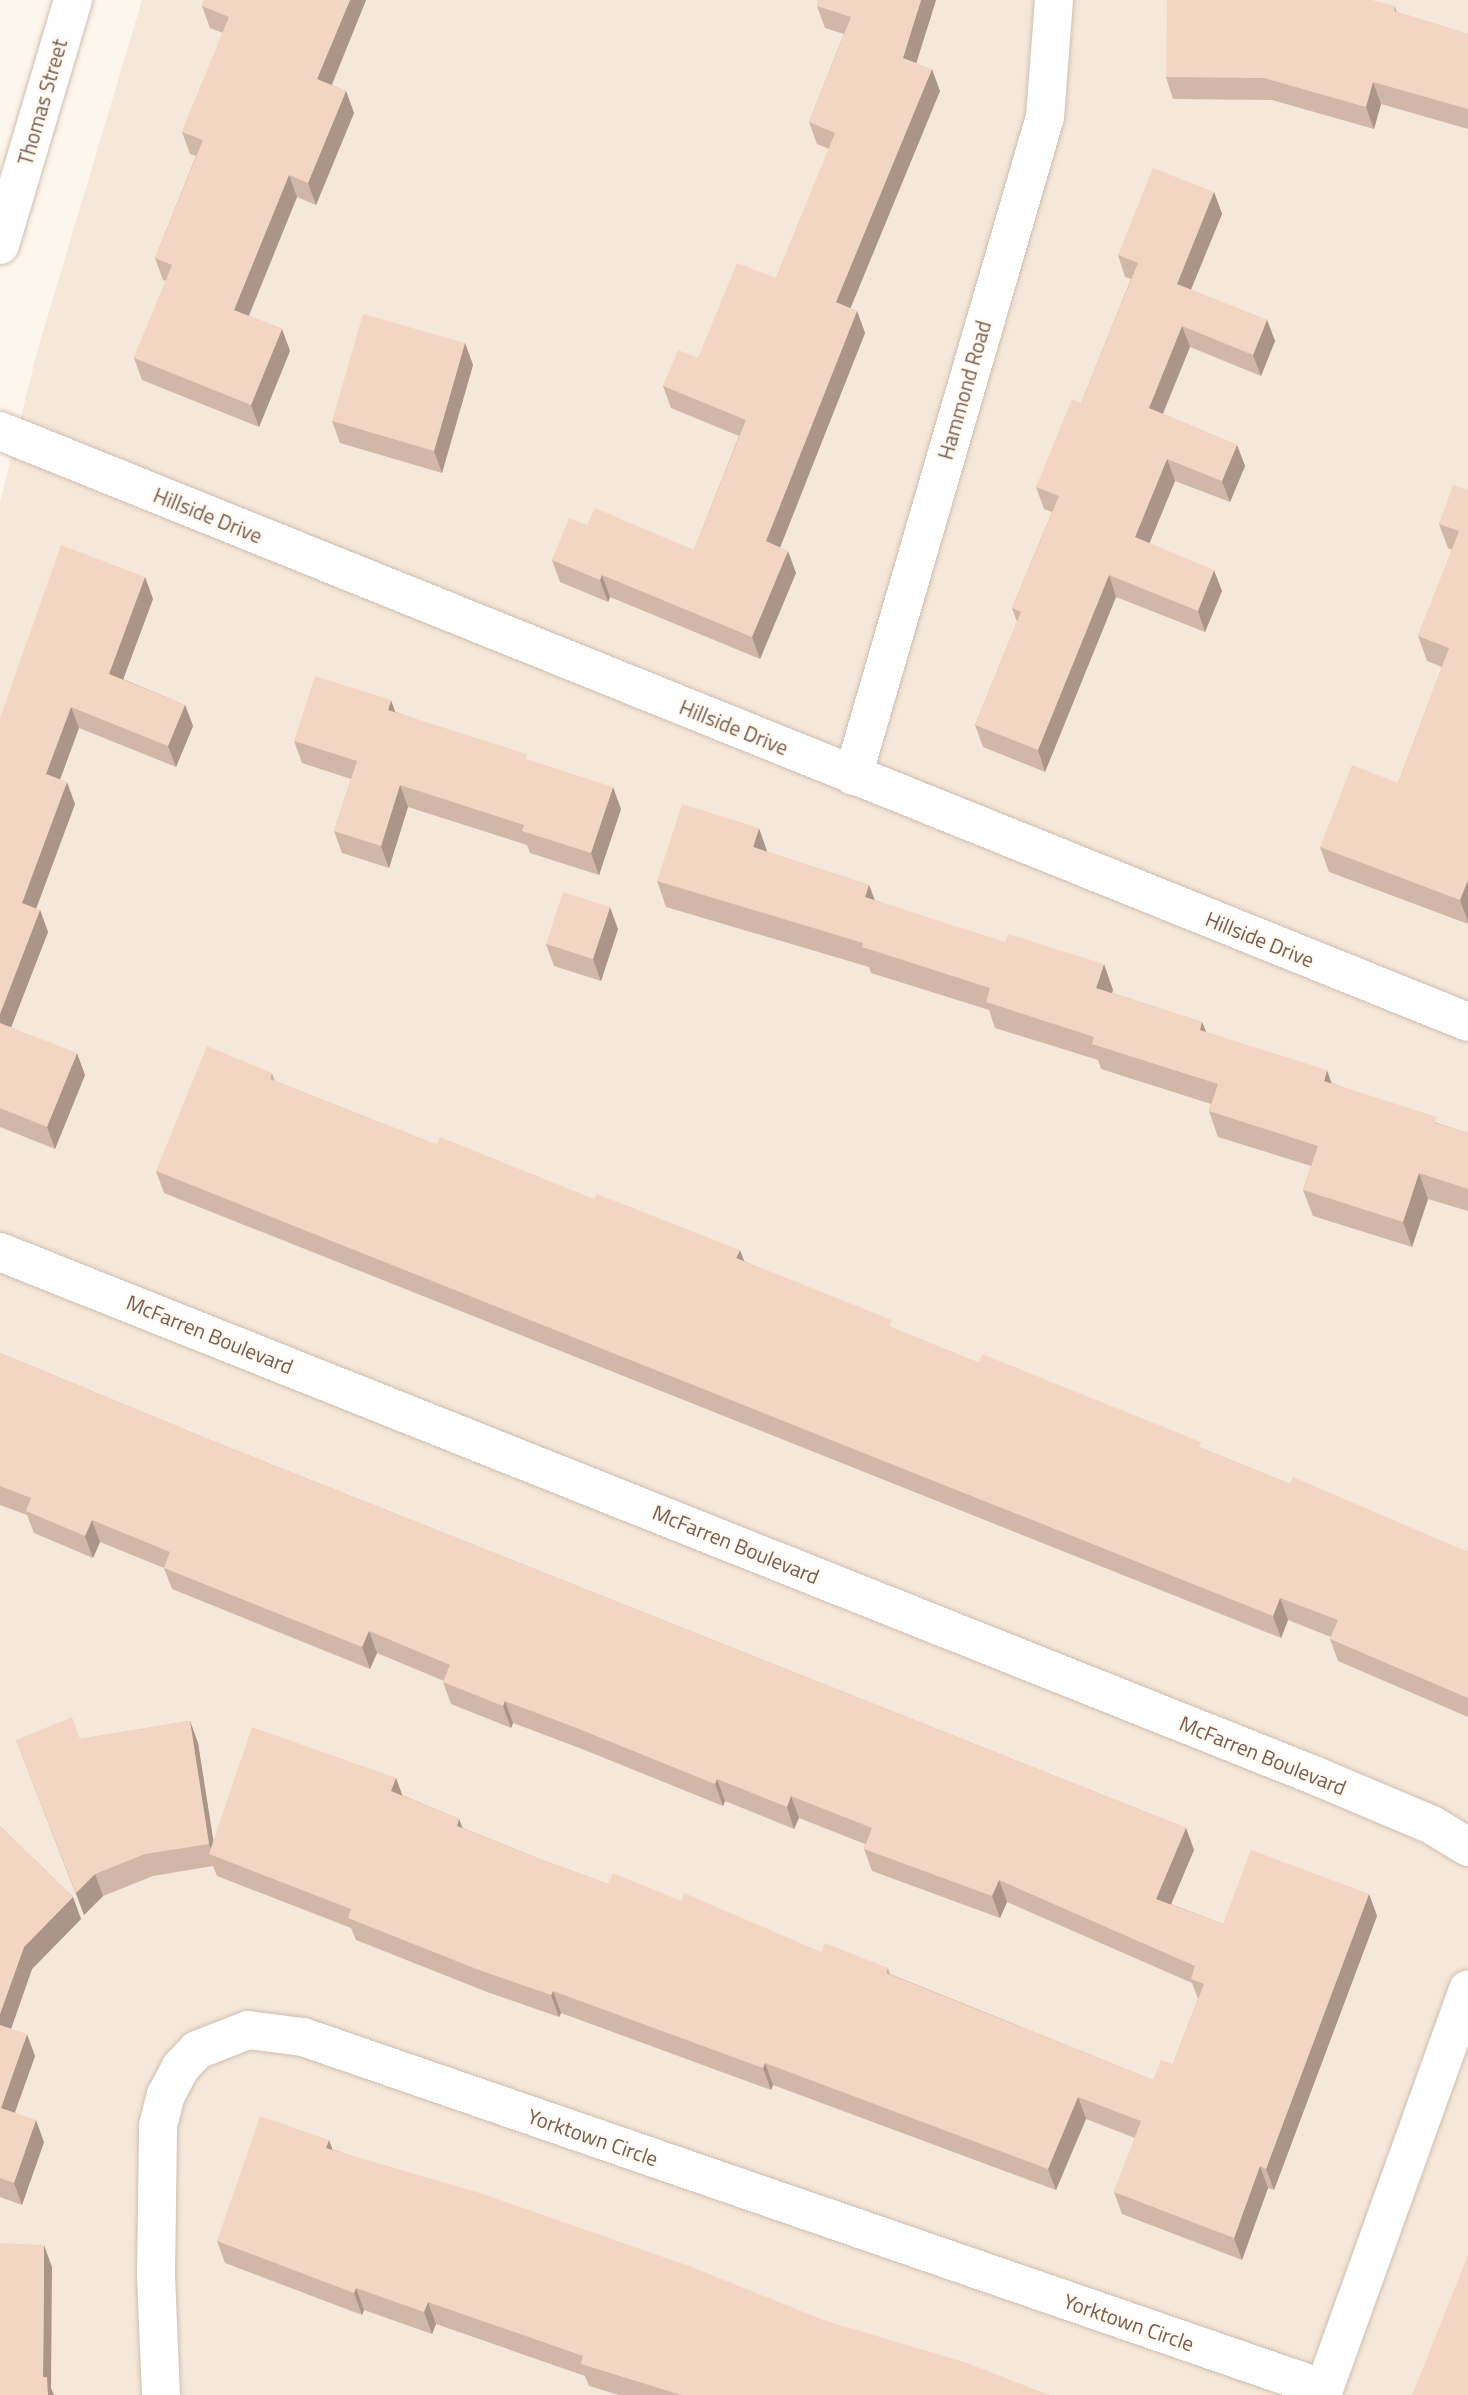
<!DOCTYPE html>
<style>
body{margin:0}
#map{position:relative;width:1468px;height:2395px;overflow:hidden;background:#fdf6ec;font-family:"Titillium Web",sans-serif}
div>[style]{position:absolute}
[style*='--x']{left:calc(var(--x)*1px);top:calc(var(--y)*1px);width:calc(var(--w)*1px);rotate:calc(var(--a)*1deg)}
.residential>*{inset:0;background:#f5e8da}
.roads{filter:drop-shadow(0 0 2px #d1beb0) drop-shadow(0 0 2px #d1beb0)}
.minor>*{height:38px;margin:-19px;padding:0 19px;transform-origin:19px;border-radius:19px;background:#fff}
.tertiary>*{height:38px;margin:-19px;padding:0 19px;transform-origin:19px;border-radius:19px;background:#fff}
.wall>*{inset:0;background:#d1b7a8}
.shaded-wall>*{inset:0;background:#aa9588}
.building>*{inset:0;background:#f3d5c3}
span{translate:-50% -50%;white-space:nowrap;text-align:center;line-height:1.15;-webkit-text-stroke:5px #fffaf3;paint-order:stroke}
.street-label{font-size:21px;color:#7a5c4d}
</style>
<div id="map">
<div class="residential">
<div style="clip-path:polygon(142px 0,1468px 0,1468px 2395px,0 2395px,0 502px,37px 352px)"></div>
</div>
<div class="roads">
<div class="minor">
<div style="--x:0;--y:431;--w:1582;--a:21.93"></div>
<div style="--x:853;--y:776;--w:686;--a:-73.76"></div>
<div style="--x:1045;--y:117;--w:117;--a:-85.6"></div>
<div style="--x:161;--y:2395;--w:120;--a:-92.4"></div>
<div style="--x:156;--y:2275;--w:149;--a:-89.2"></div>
<div style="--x:158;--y:2126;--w:32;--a:-76"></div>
<div style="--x:166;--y:2095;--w:32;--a:-62"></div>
<div style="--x:181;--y:2067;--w:23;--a:-47"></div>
<div style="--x:197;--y:2050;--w:55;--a:-21.4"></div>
<div style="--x:248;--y:2030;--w:55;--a:7.3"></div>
<div style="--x:303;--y:2037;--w:1080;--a:19.02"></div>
<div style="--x:1322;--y:2395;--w:431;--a:-70.2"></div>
</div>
<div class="tertiary">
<div style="--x:0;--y:245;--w:256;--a:-73.4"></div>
<div style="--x:0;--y:1252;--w:1416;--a:21.71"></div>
<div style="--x:1316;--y:1776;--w:126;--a:22.9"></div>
<div style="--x:1432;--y:1825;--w:42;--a:31.4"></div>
</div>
</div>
<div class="wall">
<div style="clip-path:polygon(204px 0,366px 0,332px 85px,346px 91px,354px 113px,316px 205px,297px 197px,249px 316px,282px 329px,290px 351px,259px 427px,142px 380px,134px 358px,166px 281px,163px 280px,155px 258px,196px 156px,190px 154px,182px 132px,223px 33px,210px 28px,202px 6px)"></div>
<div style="clip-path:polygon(936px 0,916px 63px,940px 91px,850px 308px,857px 311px,865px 333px,780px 547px,796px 573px,760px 659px,610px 597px,608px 602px,560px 582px,552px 560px,587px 525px,694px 550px,739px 436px,671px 408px,663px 386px,698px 358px,776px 278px,829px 149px,817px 144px,809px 122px,844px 34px,825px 28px,817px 6px)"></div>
<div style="clip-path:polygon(1395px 6px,1397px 12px,1468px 34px,1468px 129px,1381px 104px,1374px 129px,1272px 100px,1173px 99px,1166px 77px)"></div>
<div style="clip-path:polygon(1214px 192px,1222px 214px,1191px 290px,1267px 320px,1275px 341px,1261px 376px,1190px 347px,1163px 414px,1237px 445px,1245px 466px,1230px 502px,1175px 481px,1149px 543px,1222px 591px,1205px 632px,1116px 597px,1045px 772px,983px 747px,975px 725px,1017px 622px,1012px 608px,1052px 512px,1044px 509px,1036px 487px,1081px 403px,1131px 279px,1125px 277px,1118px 255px)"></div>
<div style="clip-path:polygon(465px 343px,473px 365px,442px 473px,340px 443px,332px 421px)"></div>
<div style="clip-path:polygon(1468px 490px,1468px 924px,1329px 872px,1320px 847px,1398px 783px,1442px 667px,1427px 661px,1418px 636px,1452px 550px,1448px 548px,1439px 524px)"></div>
<div style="clip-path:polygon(145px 577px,153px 599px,123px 679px,185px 705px,193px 726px,176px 767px,79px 728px,60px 779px,75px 804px,36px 909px,40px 910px,48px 932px,11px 1027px,85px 1075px,55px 1149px,0 1127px,0 718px)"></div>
<div style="clip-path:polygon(396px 712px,530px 761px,621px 809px,599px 875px,530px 853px,527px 845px,408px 807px,389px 868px,342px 853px,334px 831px,351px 779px,302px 763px,294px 741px)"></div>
<div style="clip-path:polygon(768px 852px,869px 885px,875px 900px,1113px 990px,1112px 993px,1202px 1022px,1206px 1032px,1332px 1083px,1440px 1124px,1468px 1133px,1468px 1211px,1428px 1199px,1412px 1247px,1313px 1216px,1303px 1190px,1311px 1166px,1218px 1137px,1209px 1111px,1211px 1104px,1101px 1069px,1098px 1060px,995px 1028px,989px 1010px,871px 973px,869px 967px,666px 907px,657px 881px)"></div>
<div style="clip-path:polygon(618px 929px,601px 981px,554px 966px,546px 944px)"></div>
<div style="clip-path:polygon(272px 1073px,275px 1081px,437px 1145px,744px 1261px,895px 1329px,979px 1363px,1204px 1449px,1290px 1484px,1468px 1552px,1468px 1717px,1338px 1661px,1330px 1639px,1331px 1637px,1288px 1620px,1281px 1638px,164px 1193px,156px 1171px)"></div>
<div style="clip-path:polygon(0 1353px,215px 1442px,1186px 1828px,1194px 1850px,1171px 1904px,1223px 1924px,1369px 1894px,1377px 1916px,1274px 2190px,1268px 2188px,1242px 2260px,1122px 2214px,1114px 2192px,1135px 2138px,1086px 2119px,1056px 2190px,773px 2085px,771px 2090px,561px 2013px,559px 2017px,487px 1992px,356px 1940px,351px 1928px,217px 1876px,213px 1866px,153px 1876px,103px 1896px,84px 1915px,16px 1740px,80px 1739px,190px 1721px,198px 1743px,213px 1841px,396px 1778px,402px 1795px,459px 1819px,463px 1828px,537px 1858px,608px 1884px,681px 1901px,821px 1952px,888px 1968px,890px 1974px,1153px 2080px,1173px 2064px,1198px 1999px,1192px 1983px,1007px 1902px,1000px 1918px,872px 1871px,864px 1849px,865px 1844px,799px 1818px,794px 1829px,725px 1801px,723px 1806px,582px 1749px,513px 1723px,511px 1728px,451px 1704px,443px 1682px,444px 1681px,377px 1653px,370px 1669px,172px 1589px,164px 1568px,100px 1542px,93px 1558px,34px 1533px,27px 1515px,0 1505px)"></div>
<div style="clip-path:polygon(0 1826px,73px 1897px,81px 1919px,32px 1969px,11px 2029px,35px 2056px,15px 2112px,44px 2142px,22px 2205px,0 2197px)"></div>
<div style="clip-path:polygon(329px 2140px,332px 2149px,823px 2320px,1049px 2395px,619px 2395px,589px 2386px,585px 2376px,436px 2324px,432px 2334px,364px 2310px,362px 2315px,225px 2263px,217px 2241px)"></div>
</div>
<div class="shaded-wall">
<div style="clip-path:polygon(350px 0,366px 0,325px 101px,317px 79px)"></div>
<div style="clip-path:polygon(921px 0,936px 0,911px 80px,903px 58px)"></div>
<div style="clip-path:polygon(932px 69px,940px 91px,844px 324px,836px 302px)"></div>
<div style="clip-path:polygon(1373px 82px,1381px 104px,1374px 129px,1366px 107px)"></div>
<div style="clip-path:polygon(346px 91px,354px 113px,316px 205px,308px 183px)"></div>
<div style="clip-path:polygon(289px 175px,297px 197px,242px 332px,234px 310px)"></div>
<div style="clip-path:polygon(1214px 192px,1222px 214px,1184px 306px,1177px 284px)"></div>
<div style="clip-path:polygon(857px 311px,865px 333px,774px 563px,766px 541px)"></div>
<div style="clip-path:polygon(1267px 320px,1275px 341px,1261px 376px,1253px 355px)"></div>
<div style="clip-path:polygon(1182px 326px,1190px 347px,1156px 430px,1149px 408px)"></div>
<div style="clip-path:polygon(282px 329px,290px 351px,259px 427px,251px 405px)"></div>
<div style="clip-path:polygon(465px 343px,473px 365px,442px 473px,434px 451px)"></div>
<div style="clip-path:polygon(1237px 445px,1245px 466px,1230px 502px,1222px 481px)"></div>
<div style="clip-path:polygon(1167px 459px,1175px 481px,1143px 559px,1135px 537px)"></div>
<div style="clip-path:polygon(788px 551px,796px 573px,760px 659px,752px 637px)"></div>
<div style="clip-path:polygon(1214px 570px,1222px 591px,1205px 632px,1198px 611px)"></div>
<div style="clip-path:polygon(602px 575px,610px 597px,608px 602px,600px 580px)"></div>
<div style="clip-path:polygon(1109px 575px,1116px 597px,1045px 772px,1038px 750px)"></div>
<div style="clip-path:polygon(145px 577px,153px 599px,117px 696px,109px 674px)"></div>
<div style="clip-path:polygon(391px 700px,399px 722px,388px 710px)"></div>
<div style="clip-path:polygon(185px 705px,193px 726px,176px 767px,168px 746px)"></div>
<div style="clip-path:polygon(71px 707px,79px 728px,54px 796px,46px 774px)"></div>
<div style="clip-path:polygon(67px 782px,75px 804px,30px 925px,22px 903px)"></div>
<div style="clip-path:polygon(400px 785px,408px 807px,389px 868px,381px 846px)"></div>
<div style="clip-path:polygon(613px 787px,621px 809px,599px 875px,591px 853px)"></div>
<div style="clip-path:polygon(759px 828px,768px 854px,753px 847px)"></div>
<div style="clip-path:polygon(1468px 880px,1468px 922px,1460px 900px)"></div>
<div style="clip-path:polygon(869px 885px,878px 910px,865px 897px)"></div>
<div style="clip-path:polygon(610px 907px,618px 929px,601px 981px,593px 959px)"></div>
<div style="clip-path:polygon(40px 910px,48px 932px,5px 1043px,0 1029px,0 1014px)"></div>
<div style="clip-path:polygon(1104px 964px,1113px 990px,1105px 1013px,1096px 988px)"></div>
<div style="clip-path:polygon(1202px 1022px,1212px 1047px,1200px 1030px)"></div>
<div style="clip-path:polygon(77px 1053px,85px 1075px,55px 1149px,47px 1127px)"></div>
<div style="clip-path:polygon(1327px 1070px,1336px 1096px,1324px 1081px)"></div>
<div style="clip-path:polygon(1419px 1173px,1428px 1199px,1412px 1247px,1403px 1222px)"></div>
<div style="clip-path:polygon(740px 1250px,748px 1271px,736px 1258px)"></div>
<div style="clip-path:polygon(92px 1520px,100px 1542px,93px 1558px,85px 1536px)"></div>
<div style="clip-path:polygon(1280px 1598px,1288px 1620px,1281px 1638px,1273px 1616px)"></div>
<div style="clip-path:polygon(369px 1631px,377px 1653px,370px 1669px,362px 1647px)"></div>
<div style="clip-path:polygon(505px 1701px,513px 1723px,511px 1728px,503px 1706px)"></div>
<div style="clip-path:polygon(190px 1721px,198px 1743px,216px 1857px,214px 1856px,209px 1844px)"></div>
<div style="clip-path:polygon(396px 1778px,404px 1800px,391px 1791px)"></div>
<div style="clip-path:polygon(717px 1779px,725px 1801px,723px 1806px,715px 1784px)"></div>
<div style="clip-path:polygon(791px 1796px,799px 1818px,794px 1829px,787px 1807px)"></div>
<div style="clip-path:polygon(459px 1819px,467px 1841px,457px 1826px)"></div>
<div style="clip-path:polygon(1186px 1828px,1194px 1850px,1164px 1921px,1156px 1899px)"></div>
<div style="clip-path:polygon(95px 1874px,103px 1896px,84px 1915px,76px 1893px)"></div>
<div style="clip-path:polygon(999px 1880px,1007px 1902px,1000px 1918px,992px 1896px)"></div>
<div style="clip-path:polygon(1369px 1894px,1377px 1916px,1274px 2190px,1266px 2169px)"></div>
<div style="clip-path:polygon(73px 1897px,81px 1919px,32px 1969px,5px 2046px,0 2033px,0 2014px,24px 1947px)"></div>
<div style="clip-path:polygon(553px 1991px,561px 2013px,559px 2017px,551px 1995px)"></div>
<div style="clip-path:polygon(27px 2034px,35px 2056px,9px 2129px,1px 2108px)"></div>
<div style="clip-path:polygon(765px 2063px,773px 2085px,771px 2090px,763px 2068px)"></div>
<div style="clip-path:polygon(1078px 2097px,1086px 2119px,1056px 2190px,1048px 2169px)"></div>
<div style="clip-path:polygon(36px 2120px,44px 2142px,22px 2205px,14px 2183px)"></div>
<div style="clip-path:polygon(329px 2140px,337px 2162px,326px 2148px)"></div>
<div style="clip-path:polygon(1260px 2166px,1268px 2188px,1242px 2260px,1234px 2238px)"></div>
<div style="clip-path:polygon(44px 2245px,52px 2267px,51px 2388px,54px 2395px,48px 2395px,43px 2377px)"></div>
<div style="clip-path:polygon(356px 2288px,364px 2310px,362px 2315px,354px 2293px)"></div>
<div style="clip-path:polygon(428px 2302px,436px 2324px,432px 2334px,424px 2312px)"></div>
</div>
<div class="building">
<div style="clip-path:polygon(204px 0,350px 0,317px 79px,346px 91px,308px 183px,289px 175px,234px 310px,282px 329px,251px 405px,134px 358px,172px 265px,155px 258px,203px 140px,182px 132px,229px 17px,202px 6px)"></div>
<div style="clip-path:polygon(818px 0,921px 0,903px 58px,932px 69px,836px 302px,857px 311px,766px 541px,788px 551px,752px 637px,602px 575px,600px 580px,552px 560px,569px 518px,587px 525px,595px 508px,694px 550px,746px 420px,663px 386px,678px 350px,698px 358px,737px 263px,776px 278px,835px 133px,809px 122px,851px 17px,817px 6px)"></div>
<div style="clip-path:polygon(1167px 0,1372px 0,1395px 6px,1394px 11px,1468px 34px,1468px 109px,1373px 82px,1366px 107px,1264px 78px,1166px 77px)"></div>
<div style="clip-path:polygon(1153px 168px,1214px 192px,1177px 284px,1267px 320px,1253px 355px,1182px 326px,1149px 408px,1237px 445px,1222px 481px,1167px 459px,1135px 537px,1214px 570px,1198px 611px,1109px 575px,1038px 750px,975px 725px,1021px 612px,1012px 608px,1059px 496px,1036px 487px,1072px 399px,1081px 403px,1138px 263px,1118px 255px)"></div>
<div style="clip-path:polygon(363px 314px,465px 343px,434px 451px,332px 421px)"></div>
<div style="clip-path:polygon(1453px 485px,1468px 490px,1468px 880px,1460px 900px,1320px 847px,1352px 765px,1398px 783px,1449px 648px,1418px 636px,1459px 531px,1439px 524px)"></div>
<div style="clip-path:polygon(61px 545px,145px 577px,109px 674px,185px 705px,168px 746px,71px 707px,46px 774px,67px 782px,22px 903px,40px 910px,0 1014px,0 718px)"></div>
<div style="clip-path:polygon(315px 676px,391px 700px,388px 710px,527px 754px,526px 759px,613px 787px,591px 853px,522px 831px,524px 825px,400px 785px,381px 846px,334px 831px,357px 761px,294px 741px)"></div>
<div style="clip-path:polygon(682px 804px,759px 828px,753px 847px,869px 885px,865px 897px,1005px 942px,1008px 934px,1104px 964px,1096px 988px,1202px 1022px,1200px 1030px,1327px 1070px,1324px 1081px,1437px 1117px,1435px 1123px,1468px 1133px,1468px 1189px,1419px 1173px,1403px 1222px,1303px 1190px,1318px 1146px,1209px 1111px,1218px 1084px,1092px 1044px,1094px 1037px,986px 1002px,990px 988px,862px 947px,863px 943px,657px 881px)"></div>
<div style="clip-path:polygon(563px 892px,610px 907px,593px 959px,546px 944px)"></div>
<div style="clip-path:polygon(0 1023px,77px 1053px,47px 1127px,0 1108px)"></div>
<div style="clip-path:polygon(207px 1046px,272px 1073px,270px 1079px,437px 1145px,440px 1137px,594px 1199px,597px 1194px,740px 1250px,736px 1258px,892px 1320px,889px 1326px,979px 1363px,982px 1354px,1201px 1442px,1199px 1447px,1290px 1484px,1293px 1477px,1468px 1552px,1468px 1698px,1330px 1639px,1338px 1620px,1280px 1598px,1273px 1616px,156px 1171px)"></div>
<div style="clip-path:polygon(0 1353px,215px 1442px,1186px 1828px,1156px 1899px,1223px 1924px,1251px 1850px,1369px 1894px,1266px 2169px,1260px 2166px,1234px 2238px,1114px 2192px,1141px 2121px,1078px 2097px,1048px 2169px,765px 2063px,763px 2068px,553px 1991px,551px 1995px,479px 1970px,348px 1918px,351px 1909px,209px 1854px,252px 1727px,396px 1778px,391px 1791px,459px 1819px,457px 1826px,537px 1858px,608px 1884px,613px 1873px,681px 1901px,684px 1893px,821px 1952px,825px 1943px,888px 1968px,886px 1973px,1153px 2080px,1161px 2060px,1173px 2064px,1204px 1984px,1191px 1979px,1195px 1966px,999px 1880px,992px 1896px,864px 1849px,872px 1828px,791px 1796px,787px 1807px,717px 1779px,715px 1784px,574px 1727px,505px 1701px,503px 1706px,443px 1682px,450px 1665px,369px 1631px,362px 1647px,164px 1568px,170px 1552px,92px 1520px,85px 1536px,26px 1511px,31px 1498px,0 1486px)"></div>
<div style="clip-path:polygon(72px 1717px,80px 1739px,190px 1721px,209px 1844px,145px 1854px,95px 1874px,76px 1893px,16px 1740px)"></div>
<div style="clip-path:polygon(0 1826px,73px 1897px,24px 1947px,0 2014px)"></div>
<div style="clip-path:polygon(0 2025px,27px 2034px,1px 2108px,36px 2120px,14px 2183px,0 2178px)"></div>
<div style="clip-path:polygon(260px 2116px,329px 2140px,326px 2148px,480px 2193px,692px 2267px,823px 2320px,967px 2363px,1049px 2395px,681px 2395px,581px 2364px,583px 2356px,428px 2302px,424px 2312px,356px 2288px,354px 2293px,217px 2241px)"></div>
<div style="clip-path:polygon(0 2243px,44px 2245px,43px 2377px,47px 2377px,48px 2395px,0 2395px)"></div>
<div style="clip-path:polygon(1468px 2255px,1468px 2395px,1412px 2395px,1417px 2383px)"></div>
</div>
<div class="street-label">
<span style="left:42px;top:102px;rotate:-74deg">Thomas Street</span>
<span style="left:964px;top:390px;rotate:-74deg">Hammond Road</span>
<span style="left:208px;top:515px;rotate:22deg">Hillside Drive</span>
<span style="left:734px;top:727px;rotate:22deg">Hillside Drive</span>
<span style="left:1260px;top:939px;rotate:22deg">Hillside Drive</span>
<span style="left:210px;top:1334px;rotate:22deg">McFarren Boulevard</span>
<span style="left:736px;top:1544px;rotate:22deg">McFarren Boulevard</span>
<span style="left:1263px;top:1755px;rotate:22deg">McFarren Boulevard</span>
<span style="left:593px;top:2137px;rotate:19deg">Yorktown Circle</span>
<span style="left:1129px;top:2322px;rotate:19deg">Yorktown Circle</span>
</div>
</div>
